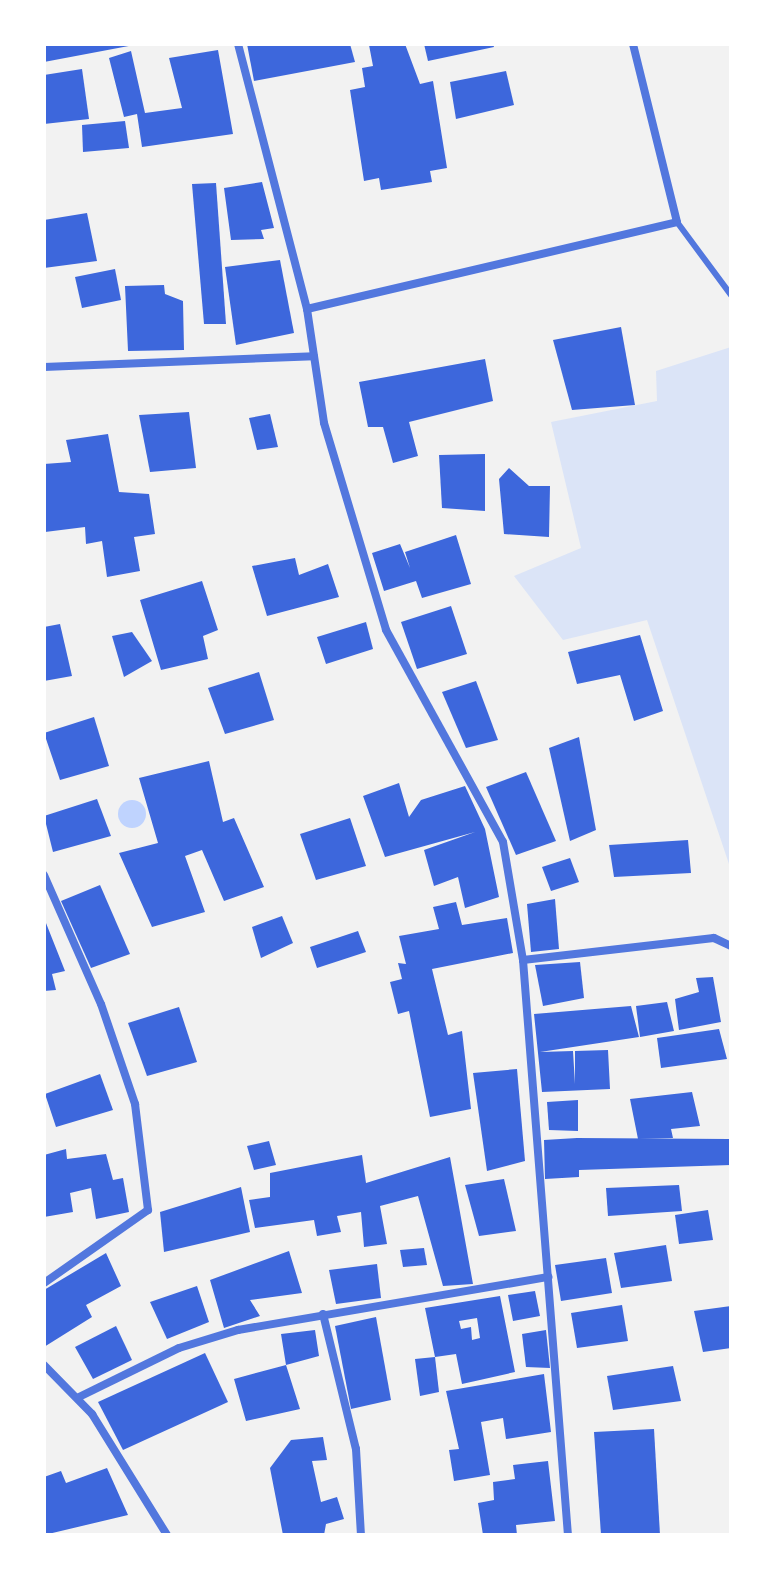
<!DOCTYPE html>
<style>
body{margin:0}
#map{position:relative;width:775px;height:1579px;overflow:hidden;background:#f2f2f2;font-family:Cabin,sans-serif}
div>[style]{position:absolute}
[style*='--x']{left:calc(var(--x)*1px);top:calc(var(--y)*1px);width:calc(var(--w)*1px);rotate:calc(var(--a)*1deg)}
.green>*{inset:0;background:#dbe4f7}
.water>*{inset:0;background:#bfd3fe}
.round{border-radius:50%}
.building>*{inset:0;background:#3d67dc}
.service>*{height:6px;margin:-3px;padding:0 3px;transform-origin:3px;border-radius:3px;background:#5277de}
.minor>*{height:8px;margin:-4px;padding:0 4px;transform-origin:4px;border-radius:4px;background:#5277de}
span{translate:-50% -50%;white-space:nowrap;text-align:center;line-height:1.15;-webkit-text-stroke:6px #fff;paint-order:stroke}
.frame{position:absolute;inset:0;border:46px solid #fff;pointer-events:none}
</style>
<div id="map">
<div class="green">
<div style="clip-path:polygon(731px 347px,731px 870px,647px 620px,563px 640px,514px 576px,581px 548px,551px 422px,657px 401px,656px 371px)"></div>
</div>
<div class="water">
<div class="round" style="left:118px;top:800px;width:28px;height:28px"></div>
</div>
<div class="building">
<div style="clip-path:polygon(44px 44px,133px 44px,134px 45px,44px 62px)"></div>
<div style="clip-path:polygon(247px 44px,350px 44px,355px 62px,254px 81px)"></div>
<div style="clip-path:polygon(405px 44px,420px 84px,433px 81px,447px 168px,430px 171px,432px 182px,381px 190px,379px 178px,364px 181px,350px 90px,365px 87px,362px 68px,373px 66px,369px 45px)"></div>
<div style="clip-path:polygon(424px 44px,493px 44px,494px 47px,428px 61px)"></div>
<div style="clip-path:polygon(218px 50px,233px 134px,142px 147px,137px 114px,124px 117px,109px 58px,131px 51px,145px 113px,182px 108px,169px 58px)"></div>
<div style="clip-path:polygon(82px 69px,89px 119px,44px 124px,44px 75px)"></div>
<div style="clip-path:polygon(506px 71px,514px 105px,456px 119px,450px 82px)"></div>
<div style="clip-path:polygon(125px 121px,129px 148px,83px 152px,82px 125px)"></div>
<div style="clip-path:polygon(262px 182px,274px 228px,261px 230px,264px 239px,231px 240px,224px 188px)"></div>
<div style="clip-path:polygon(216px 183px,226px 324px,204px 324px,192px 184px)"></div>
<div style="clip-path:polygon(87px 213px,97px 261px,44px 268px,44px 220px)"></div>
<div style="clip-path:polygon(280px 260px,294px 333px,236px 345px,225px 267px)"></div>
<div style="clip-path:polygon(115px 269px,121px 300px,82px 308px,75px 277px)"></div>
<div style="clip-path:polygon(164px 285px,165px 294px,183px 301px,184px 350px,128px 351px,125px 286px)"></div>
<div style="clip-path:polygon(621px 327px,635px 405px,572px 410px,553px 340px)"></div>
<div style="clip-path:polygon(485px 359px,493px 401px,409px 422px,418px 456px,393px 463px,383px 427px,368px 427px,359px 382px)"></div>
<div style="clip-path:polygon(189px 412px,196px 468px,150px 472px,139px 415px)"></div>
<div style="clip-path:polygon(270px 414px,278px 447px,257px 450px,249px 418px)"></div>
<div style="clip-path:polygon(108px 434px,119px 492px,149px 494px,155px 534px,134px 537px,140px 571px,107px 577px,102px 541px,86px 544px,85px 527px,45px 532px,44px 464px,71px 462px,66px 440px)"></div>
<div style="clip-path:polygon(485px 454px,485px 511px,442px 508px,439px 455px)"></div>
<div style="clip-path:polygon(509px 468px,529px 486px,550px 486px,549px 537px,504px 534px,499px 479px)"></div>
<div style="clip-path:polygon(456px 535px,471px 584px,422px 598px,416px 581px,384px 591px,372px 553px,400px 544px,410px 568px,405px 552px)"></div>
<div style="clip-path:polygon(295px 558px,299px 575px,328px 564px,339px 597px,267px 616px,252px 566px)"></div>
<div style="clip-path:polygon(202px 581px,218px 630px,203px 636px,208px 659px,161px 670px,140px 600px)"></div>
<div style="clip-path:polygon(451px 606px,467px 654px,417px 669px,401px 622px)"></div>
<div style="clip-path:polygon(366px 622px,373px 649px,326px 664px,317px 637px)"></div>
<div style="clip-path:polygon(60px 624px,72px 676px,44px 681px,44px 627px)"></div>
<div style="clip-path:polygon(132px 632px,152px 661px,124px 677px,112px 636px)"></div>
<div style="clip-path:polygon(640px 635px,663px 711px,634px 721px,620px 675px,577px 684px,568px 652px)"></div>
<div style="clip-path:polygon(259px 672px,274px 720px,225px 734px,208px 688px)"></div>
<div style="clip-path:polygon(476px 681px,498px 740px,466px 748px,442px 692px)"></div>
<div style="clip-path:polygon(94px 717px,109px 766px,60px 780px,44px 733px)"></div>
<div style="clip-path:polygon(579px 737px,596px 830px,570px 841px,549px 748px)"></div>
<div style="clip-path:polygon(209px 761px,223px 822px,234px 818px,264px 887px,224px 901px,202px 850px,185px 856px,205px 912px,152px 927px,119px 853px,158px 843px,139px 778px)"></div>
<div style="clip-path:polygon(526px 772px,556px 841px,516px 855px,486px 787px)"></div>
<div style="clip-path:polygon(399px 783px,409px 817px,421px 800px,465px 786px,485px 829px,499px 897px,465px 908px,458px 877px,434px 886px,424px 850px,475px 832px,385px 857px,363px 796px)"></div>
<div style="clip-path:polygon(97px 799px,111px 836px,53px 852px,44px 816px)"></div>
<div style="clip-path:polygon(350px 818px,366px 866px,316px 880px,300px 834px)"></div>
<div style="clip-path:polygon(688px 840px,691px 873px,614px 877px,609px 845px)"></div>
<div style="clip-path:polygon(570px 858px,579px 882px,551px 891px,542px 867px)"></div>
<div style="clip-path:polygon(100px 885px,130px 954px,91px 968px,61px 901px)"></div>
<div style="clip-path:polygon(555px 899px,559px 949px,531px 952px,527px 904px)"></div>
<div style="clip-path:polygon(456px 902px,462px 925px,507px 918px,513px 953px,432px 969px,448px 1035px,462px 1031px,471px 1109px,430px 1117px,409px 1011px,398px 1014px,390px 982px,402px 979px,398px 963px,406px 964px,399px 936px,439px 929px,433px 907px)"></div>
<div style="clip-path:polygon(282px 916px,293px 943px,261px 958px,252px 927px)"></div>
<div style="clip-path:polygon(44px 918px,65px 971px,52px 974px,56px 990px,44px 991px)"></div>
<div style="clip-path:polygon(358px 931px,366px 952px,317px 968px,310px 947px)"></div>
<div style="clip-path:polygon(580px 962px,584px 998px,543px 1006px,535px 965px)"></div>
<div style="clip-path:polygon(713px 977px,721px 1022px,679px 1030px,675px 999px,699px 992px,696px 978px)"></div>
<div style="clip-path:polygon(667px 1002px,674px 1031px,640px 1037px,636px 1006px)"></div>
<div style="clip-path:polygon(631px 1006px,639px 1037px,540px 1052px,573px 1051px,575px 1084px,575px 1051px,608px 1050px,610px 1089px,542px 1092px,534px 1014px)"></div>
<div style="clip-path:polygon(179px 1007px,197px 1062px,147px 1076px,128px 1023px)"></div>
<div style="clip-path:polygon(719px 1029px,727px 1059px,661px 1068px,657px 1038px)"></div>
<div style="clip-path:polygon(517px 1069px,525px 1161px,487px 1171px,473px 1073px)"></div>
<div style="clip-path:polygon(100px 1074px,113px 1110px,56px 1127px,45px 1094px)"></div>
<div style="clip-path:polygon(692px 1092px,700px 1126px,671px 1129px,673px 1138px,638px 1139px,630px 1099px)"></div>
<div style="clip-path:polygon(578px 1100px,578px 1131px,549px 1130px,547px 1102px)"></div>
<div style="clip-path:polygon(577px 1138px,729px 1139px,731px 1165px,579px 1170px,579px 1177px,545px 1179px,544px 1140px)"></div>
<div style="clip-path:polygon(269px 1141px,276px 1165px,254px 1170px,247px 1146px)"></div>
<div style="clip-path:polygon(66px 1149px,67px 1159px,106px 1154px,113px 1180px,123px 1178px,129px 1212px,96px 1219px,91px 1188px,70px 1193px,73px 1212px,44px 1217px,44px 1155px)"></div>
<div style="clip-path:polygon(362px 1155px,366px 1183px,450px 1157px,473px 1284px,443px 1286px,418px 1196px,380px 1206px,387px 1244px,364px 1247px,361px 1212px,337px 1216px,341px 1232px,317px 1236px,314px 1220px,255px 1228px,249px 1200px,270px 1197px,270px 1173px)"></div>
<div style="clip-path:polygon(504px 1179px,516px 1231px,479px 1236px,465px 1185px)"></div>
<div style="clip-path:polygon(679px 1185px,682px 1211px,608px 1216px,606px 1188px)"></div>
<div style="clip-path:polygon(241px 1187px,250px 1232px,164px 1252px,160px 1212px)"></div>
<div style="clip-path:polygon(708px 1210px,713px 1240px,679px 1244px,675px 1215px)"></div>
<div style="clip-path:polygon(666px 1245px,672px 1281px,621px 1288px,614px 1253px)"></div>
<div style="clip-path:polygon(424px 1248px,427px 1265px,403px 1267px,400px 1250px)"></div>
<div style="clip-path:polygon(289px 1251px,302px 1293px,250px 1300px,260px 1316px,224px 1328px,210px 1280px)"></div>
<div style="clip-path:polygon(106px 1253px,121px 1286px,86px 1305px,92px 1317px,44px 1347px,44px 1290px)"></div>
<div style="clip-path:polygon(606px 1258px,612px 1293px,561px 1301px,555px 1265px)"></div>
<div style="clip-path:polygon(377px 1264px,381px 1298px,336px 1304px,329px 1270px)"></div>
<div style="clip-path:polygon(197px 1286px,209px 1322px,167px 1339px,150px 1302px)"></div>
<div style="clip-path:polygon(535px 1291px,540px 1316px,513px 1321px,508px 1295px)"></div>
<div style="clip-path:polygon(evenodd,500px 1296px,515px 1372px,462px 1384px,456px 1354px,435px 1357px,425px 1308px,500px 1296px,477px 1318px,480px 1338px,472px 1340px,471px 1327px,461px 1329px,459px 1321px,477px 1318px)"></div>
<div style="clip-path:polygon(622px 1305px,628px 1341px,577px 1348px,571px 1313px)"></div>
<div style="clip-path:polygon(731px 1306px,731px 1348px,703px 1352px,694px 1311px)"></div>
<div style="clip-path:polygon(376px 1317px,391px 1400px,351px 1409px,335px 1326px)"></div>
<div style="clip-path:polygon(116px 1326px,132px 1360px,93px 1379px,75px 1347px)"></div>
<div style="clip-path:polygon(315px 1330px,319px 1356px,286px 1365px,300px 1409px,246px 1421px,234px 1379px,286px 1365px,281px 1334px)"></div>
<div style="clip-path:polygon(546px 1330px,550px 1368px,526px 1367px,522px 1334px)"></div>
<div style="clip-path:polygon(205px 1353px,228px 1402px,123px 1450px,98px 1402px)"></div>
<div style="clip-path:polygon(435px 1357px,439px 1392px,420px 1396px,415px 1359px)"></div>
<div style="clip-path:polygon(673px 1366px,681px 1401px,613px 1410px,607px 1376px)"></div>
<div style="clip-path:polygon(544px 1374px,551px 1432px,506px 1439px,503px 1418px,481px 1422px,490px 1475px,454px 1481px,449px 1450px,459px 1449px,446px 1391px)"></div>
<div style="clip-path:polygon(654px 1429px,660px 1535px,601px 1535px,594px 1432px)"></div>
<div style="clip-path:polygon(323px 1437px,327px 1460px,312px 1461px,321px 1502px,337px 1497px,344px 1519px,326px 1524px,324px 1535px,283px 1535px,270px 1468px,291px 1440px)"></div>
<div style="clip-path:polygon(548px 1461px,555px 1521px,516px 1525px,517px 1535px,483px 1535px,478px 1503px,494px 1500px,493px 1482px,515px 1479px,513px 1465px)"></div>
<div style="clip-path:polygon(107px 1468px,128px 1515px,44px 1535px,44px 1477px,61px 1471px,66px 1483px)"></div>
</div>
<div class="service">
<div style="--x:677;--y:222;--w:91;--a:53.5"></div>
</div>
<div class="minor">
<div style="--x:238;--y:44;--w:274;--a:75.4"></div>
<div style="--x:307;--y:309;--w:115;--a:81.5"></div>
<div style="--x:324;--y:423;--w:216;--a:73.3"></div>
<div style="--x:386;--y:630;--w:242;--a:61.1"></div>
<div style="--x:503;--y:842;--w:120;--a:80.4"></div>
<div style="--x:523;--y:960;--w:577;--a:85.53"></div>
<div style="--x:307;--y:309;--w:380;--a:-13.2"></div>
<div style="--x:677;--y:222;--w:183;--a:-103.9"></div>
<div style="--x:44;--y:367;--w:270;--a:-2.3"></div>
<div style="--x:44;--y:875;--w:141;--a:66.2"></div>
<div style="--x:101;--y:1004;--w:106;--a:71.2"></div>
<div style="--x:135;--y:1104;--w:107;--a:83"></div>
<div style="--x:148;--y:1210;--w:127;--a:144.9"></div>
<div style="--x:523;--y:960;--w:192;--a:-6.6"></div>
<div style="--x:714;--y:938;--w:19;--a:25"></div>
<div style="--x:323;--y:1314;--w:139;--a:76.3"></div>
<div style="--x:356;--y:1449;--w:86;--a:86.7"></div>
<div style="--x:44;--y:1365;--w:69;--a:45.6"></div>
<div style="--x:92;--y:1414;--w:142;--a:58.2"></div>
<div style="--x:79;--y:1397;--w:111;--a:-26.1"></div>
<div style="--x:179;--y:1348;--w:62;--a:-17"></div>
<div style="--x:238;--y:1330;--w:315;--a:-9.7"></div>
</div>
<div class="frame"></div>
</div>
